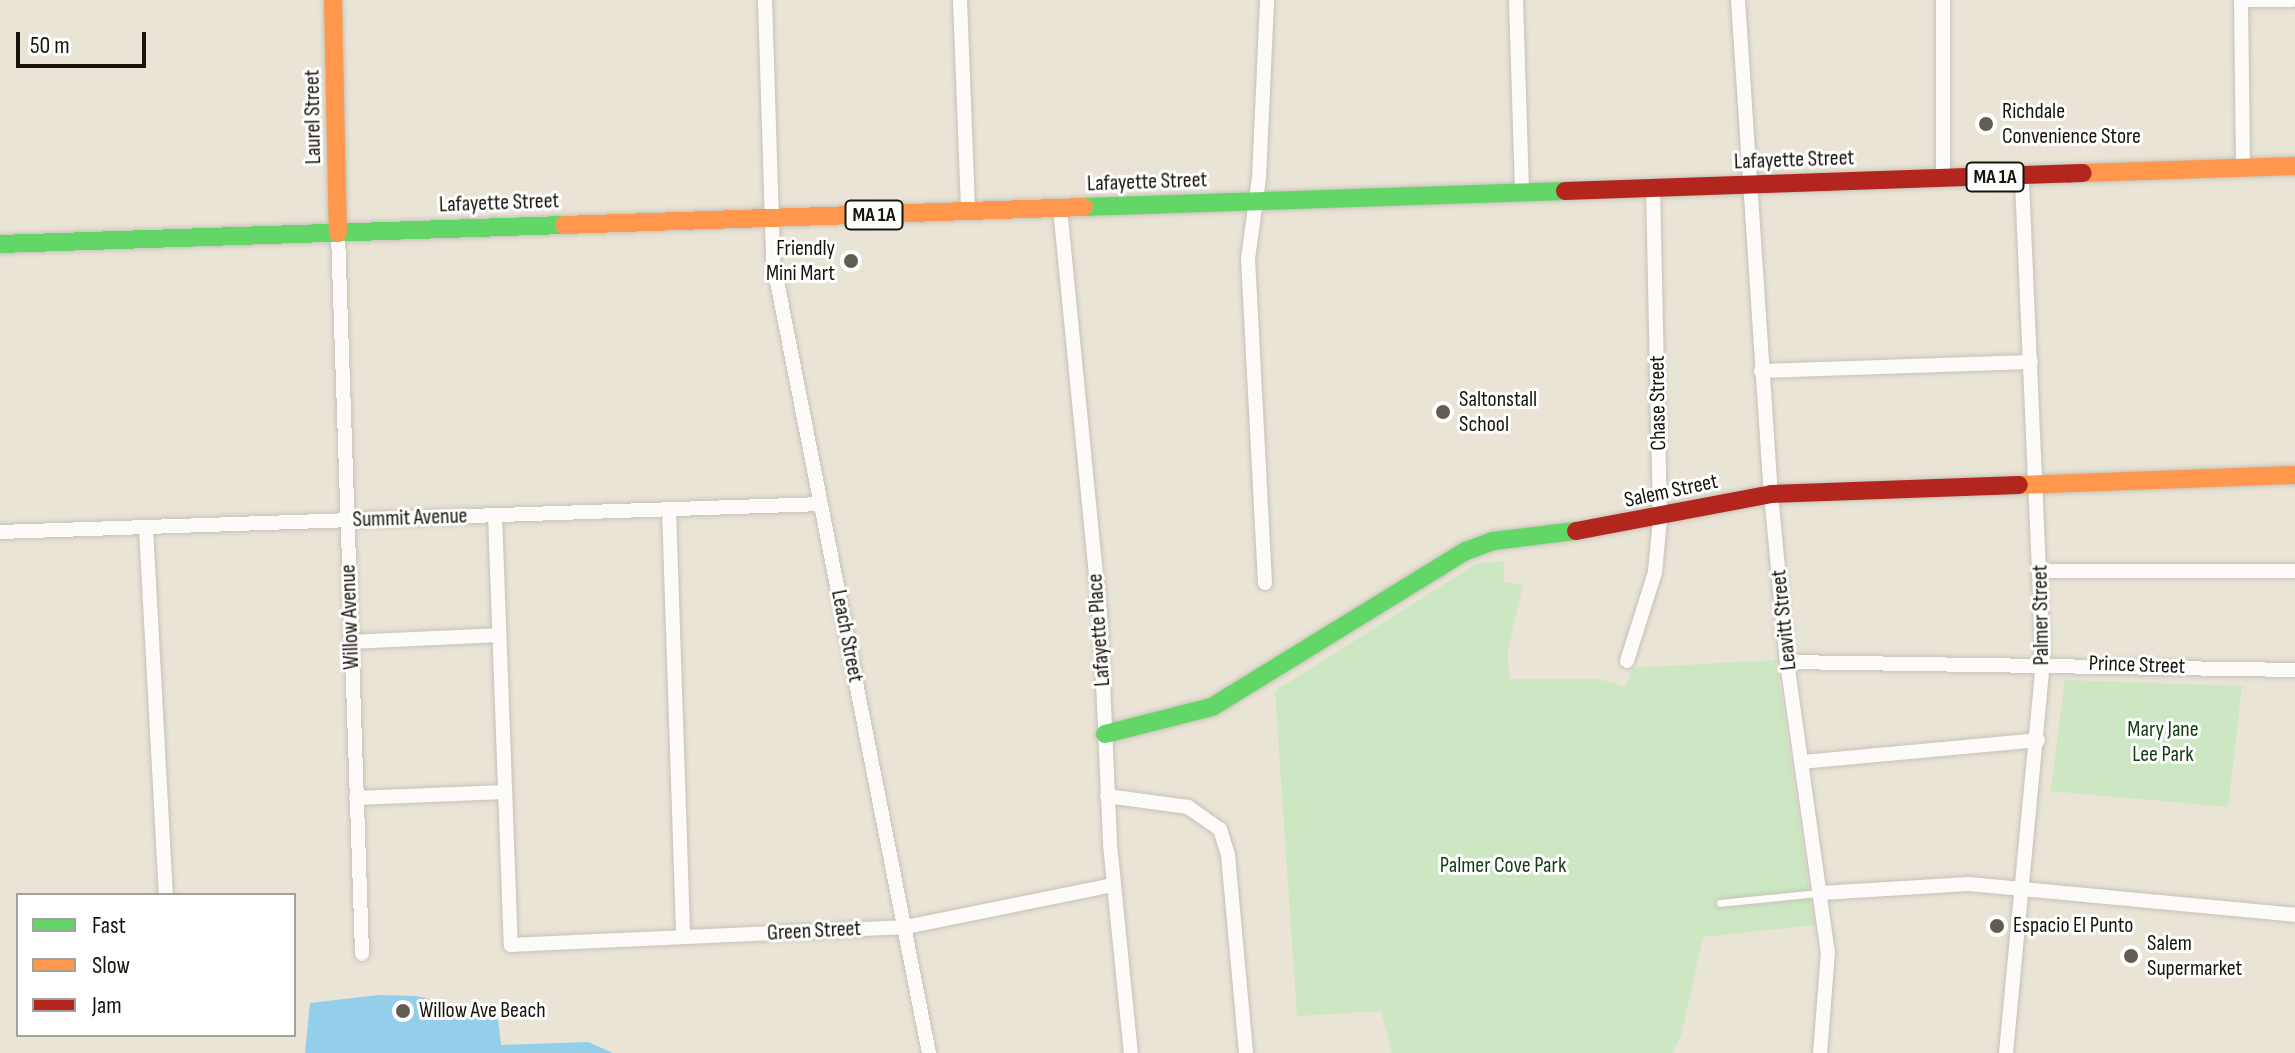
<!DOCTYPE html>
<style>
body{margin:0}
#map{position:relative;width:2295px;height:1053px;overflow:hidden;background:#e9e4d6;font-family:"Sofia Sans Condensed",sans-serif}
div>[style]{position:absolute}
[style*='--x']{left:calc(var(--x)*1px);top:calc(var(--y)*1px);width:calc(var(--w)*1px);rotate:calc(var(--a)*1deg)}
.green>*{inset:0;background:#cce7c2}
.water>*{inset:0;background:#93ceea}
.roads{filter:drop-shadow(0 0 2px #c6c2b7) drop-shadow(0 0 2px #c6c2b7)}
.lane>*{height:7px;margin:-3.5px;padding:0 3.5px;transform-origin:3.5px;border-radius:3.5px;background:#fcfbf9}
.street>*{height:14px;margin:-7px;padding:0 7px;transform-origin:7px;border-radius:7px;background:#fcfbf9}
.fast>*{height:18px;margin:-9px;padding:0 9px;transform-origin:9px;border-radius:9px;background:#63d668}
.slow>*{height:18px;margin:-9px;padding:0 9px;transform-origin:9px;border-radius:9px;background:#ff974d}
.jam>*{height:18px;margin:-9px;padding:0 9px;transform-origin:9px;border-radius:9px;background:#b3261e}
.dots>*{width:22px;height:22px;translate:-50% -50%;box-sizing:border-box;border:4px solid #fff;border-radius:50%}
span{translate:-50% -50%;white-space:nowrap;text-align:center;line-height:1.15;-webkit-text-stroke:6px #fff;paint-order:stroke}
.shield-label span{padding:2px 6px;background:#fff;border:2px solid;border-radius:6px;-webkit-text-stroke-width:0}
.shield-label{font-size:20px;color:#17140b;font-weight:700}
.poi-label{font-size:22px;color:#17140b}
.left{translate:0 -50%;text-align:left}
.right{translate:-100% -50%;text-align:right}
.street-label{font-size:22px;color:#17140b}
.park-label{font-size:22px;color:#123c13}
.legend{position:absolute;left:16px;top:893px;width:280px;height:144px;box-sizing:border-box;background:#fff;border:2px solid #a2a19d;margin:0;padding:10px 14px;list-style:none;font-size:24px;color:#17140b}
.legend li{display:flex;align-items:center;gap:16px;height:40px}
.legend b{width:40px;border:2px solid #a2a19d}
.scale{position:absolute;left:16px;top:32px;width:130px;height:36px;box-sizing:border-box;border:4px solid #17140b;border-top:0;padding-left:10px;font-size:24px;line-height:28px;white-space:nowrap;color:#17140b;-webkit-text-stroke:6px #fff;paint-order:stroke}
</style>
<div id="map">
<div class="green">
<div style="clip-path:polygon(1504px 561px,1504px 582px,1523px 585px,1508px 648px,1509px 679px,1599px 679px,1626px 687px,1632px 668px,1776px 660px,1814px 925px,1703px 937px,1681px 1036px,1672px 1053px,1392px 1053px,1381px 1011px,1297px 1016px,1275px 691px,1476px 564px)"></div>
<div style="clip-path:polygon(2065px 680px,2242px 686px,2228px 807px,2051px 791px)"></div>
</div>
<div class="water">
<div style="clip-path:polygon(379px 995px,416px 996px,478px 1010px,498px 1020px,501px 1045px,588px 1042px,613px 1053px,305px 1053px,310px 1003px)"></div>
</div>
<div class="roads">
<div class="lane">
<div style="--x:1720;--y:903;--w:100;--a:-5.8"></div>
</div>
<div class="street">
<div style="--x:765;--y:0;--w:261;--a:88.2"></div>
<div style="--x:773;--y:261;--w:807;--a:78.86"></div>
<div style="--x:960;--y:0;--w:211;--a:87.8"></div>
<div style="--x:1516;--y:0;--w:193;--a:88.2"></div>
<div style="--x:1738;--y:0;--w:495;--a:86.2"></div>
<div style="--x:1771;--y:494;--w:169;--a:84.6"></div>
<div style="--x:1787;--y:662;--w:293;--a:82"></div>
<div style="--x:1828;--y:952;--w:101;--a:94.5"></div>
<div style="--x:1943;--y:0;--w:179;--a:90"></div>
<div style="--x:2241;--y:0;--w:166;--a:89.3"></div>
<div style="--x:2249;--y:0;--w:43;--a:0"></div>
<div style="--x:1060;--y:208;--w:407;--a:84.4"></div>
<div style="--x:1100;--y:613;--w:231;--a:87.5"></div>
<div style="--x:1110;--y:844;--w:210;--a:84.3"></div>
<div style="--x:338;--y:233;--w:721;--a:88.09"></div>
<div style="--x:1761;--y:371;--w:270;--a:-1.9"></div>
<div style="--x:669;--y:509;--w:428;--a:88.1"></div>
<div style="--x:495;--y:515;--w:430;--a:87.9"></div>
<div style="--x:511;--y:945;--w:395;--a:-2.6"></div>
<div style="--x:906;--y:927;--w:211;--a:-11.5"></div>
<div style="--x:146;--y:528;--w:368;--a:86.9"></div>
<div style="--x:0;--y:532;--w:821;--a:-1.95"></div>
<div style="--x:2040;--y:571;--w:255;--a:0"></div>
<div style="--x:1265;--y:583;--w:324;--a:-93"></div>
<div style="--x:1248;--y:259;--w:82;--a:-82.3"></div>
<div style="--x:1259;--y:178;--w:178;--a:-87.4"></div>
<div style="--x:351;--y:642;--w:148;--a:-2.7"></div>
<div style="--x:1627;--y:661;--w:93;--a:-72.5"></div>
<div style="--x:1655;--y:572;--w:53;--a:-84.6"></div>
<div style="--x:1660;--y:519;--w:331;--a:-91.2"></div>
<div style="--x:1787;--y:662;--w:508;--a:0.9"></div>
<div style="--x:1802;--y:762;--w:237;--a:-5.3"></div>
<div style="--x:1107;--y:796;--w:82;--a:7.7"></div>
<div style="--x:1188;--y:807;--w:39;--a:35"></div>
<div style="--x:1220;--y:829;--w:27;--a:73"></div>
<div style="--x:1228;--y:855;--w:199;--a:84.8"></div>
<div style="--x:356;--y:798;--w:149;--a:-2.3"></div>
<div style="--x:1821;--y:893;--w:148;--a:-3.5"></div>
<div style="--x:1969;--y:884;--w:327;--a:5.4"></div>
<div style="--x:2006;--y:1053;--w:392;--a:-84.6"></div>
<div style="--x:2043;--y:663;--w:487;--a:-92.5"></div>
</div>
<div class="fast">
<div style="--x:1084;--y:207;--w:481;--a:-1.9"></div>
<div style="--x:0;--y:244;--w:564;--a:-1.93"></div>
<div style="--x:1105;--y:734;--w:110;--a:-14.2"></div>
<div style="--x:1212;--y:707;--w:298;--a:-31.6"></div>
<div style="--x:1466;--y:551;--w:29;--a:-20"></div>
<div style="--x:1493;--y:541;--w:84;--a:-6.9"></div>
</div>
<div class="slow">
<div style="--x:333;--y:0;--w:233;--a:88.8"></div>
<div style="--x:2083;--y:173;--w:212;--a:-1.9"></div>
<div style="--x:564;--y:225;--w:520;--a:-1.98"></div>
<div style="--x:2019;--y:485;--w:276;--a:-2.1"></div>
</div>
<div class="jam">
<div style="--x:1565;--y:191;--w:518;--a:-1.99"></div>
<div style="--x:1576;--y:531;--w:198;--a:-10.7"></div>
<div style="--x:1771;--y:494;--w:248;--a:-2.1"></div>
</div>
</div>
<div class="dots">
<div style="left:1986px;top:124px;background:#605d52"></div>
<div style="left:851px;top:261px;background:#605d52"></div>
<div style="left:1443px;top:412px;background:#605d52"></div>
<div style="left:1997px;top:926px;background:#605d52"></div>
<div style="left:2131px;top:956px;background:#605d52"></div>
<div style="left:403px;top:1011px;background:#605d52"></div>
</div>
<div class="shield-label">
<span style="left:1995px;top:177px">MA 1A</span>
<span style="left:874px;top:215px">MA 1A</span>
</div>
<div class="poi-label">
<span class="left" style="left:2002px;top:124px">Richdale<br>Convenience Store</span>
<span class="right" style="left:835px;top:261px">Friendly<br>Mini Mart</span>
<span class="left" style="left:1459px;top:412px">Saltonstall<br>School</span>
<span class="left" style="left:2013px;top:926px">Espacio El Punto</span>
<span class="left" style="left:2147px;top:956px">Salem<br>Supermarket</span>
<span class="left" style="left:419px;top:1011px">Willow Ave Beach</span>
</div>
<div class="street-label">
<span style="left:313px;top:117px;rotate:-91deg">Laurel Street</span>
<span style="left:1794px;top:160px;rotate:-2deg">Lafayette Street</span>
<span style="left:1147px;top:182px;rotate:-2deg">Lafayette Street</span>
<span style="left:499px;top:203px;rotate:-2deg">Lafayette Street</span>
<span style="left:1658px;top:403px;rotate:-91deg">Chase Street</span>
<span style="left:1671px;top:491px;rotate:-12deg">Salem Street</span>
<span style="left:410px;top:518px;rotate:-2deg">Summit Avenue</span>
<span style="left:2041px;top:615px;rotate:-91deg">Palmer Street</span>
<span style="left:350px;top:617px;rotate:-92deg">Willow Avenue</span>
<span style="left:1784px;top:620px;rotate:-96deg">Leavitt Street</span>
<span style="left:1099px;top:630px;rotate:-94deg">Lafayette Place</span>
<span style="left:847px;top:636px;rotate:79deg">Leach Street</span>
<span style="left:2137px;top:665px;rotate:2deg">Prince Street</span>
<span style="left:814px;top:931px;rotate:-3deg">Green Street</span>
</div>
<div class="park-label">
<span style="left:2163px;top:742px">Mary Jane<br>Lee Park</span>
<span style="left:1503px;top:866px">Palmer Cove Park</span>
</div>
<ul class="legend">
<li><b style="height:10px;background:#63d668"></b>Fast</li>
<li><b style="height:10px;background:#ff974d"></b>Slow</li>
<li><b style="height:10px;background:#b3261e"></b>Jam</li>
</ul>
<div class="scale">50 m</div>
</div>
